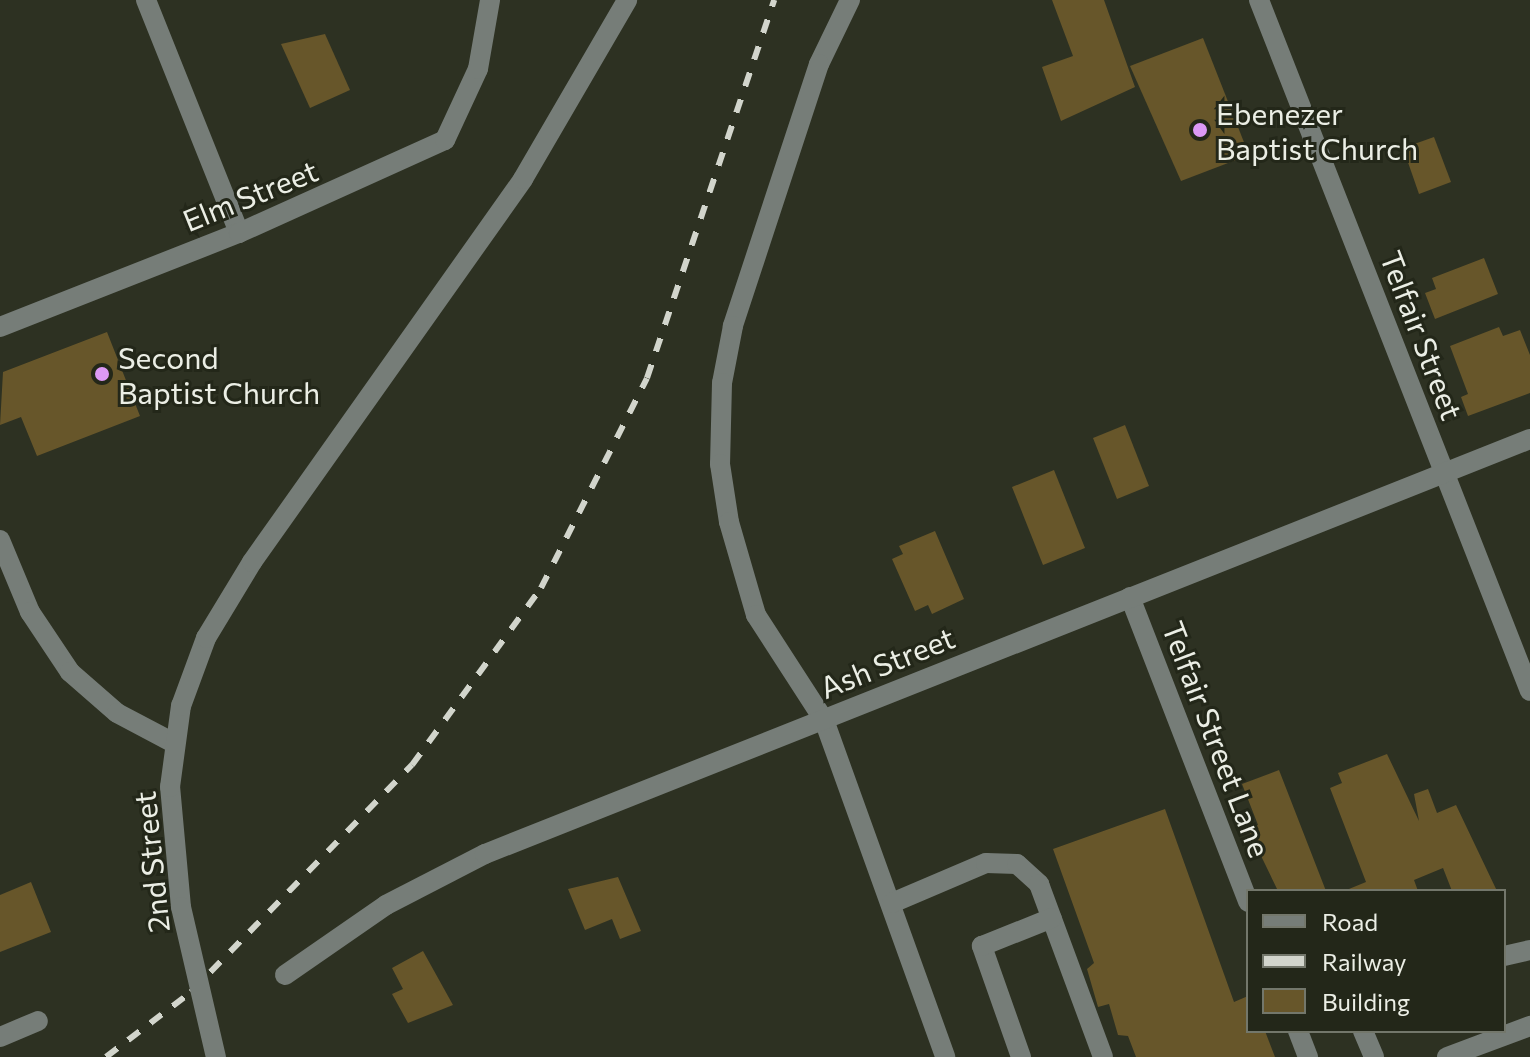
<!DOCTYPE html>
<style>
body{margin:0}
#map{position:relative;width:1530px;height:1057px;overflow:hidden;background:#2d3122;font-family:Commissioner,sans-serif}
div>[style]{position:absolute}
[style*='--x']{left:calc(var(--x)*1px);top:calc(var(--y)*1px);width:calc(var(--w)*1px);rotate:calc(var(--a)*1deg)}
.building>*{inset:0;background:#67562a}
.minor>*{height:20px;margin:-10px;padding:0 10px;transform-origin:10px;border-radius:10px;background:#767d78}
.rail>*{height:6px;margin-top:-3px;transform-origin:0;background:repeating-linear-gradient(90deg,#d2d5cc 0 14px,transparent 0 28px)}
.minor-bridge>*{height:20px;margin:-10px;padding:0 10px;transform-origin:10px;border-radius:10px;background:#767d78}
.dots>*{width:22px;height:22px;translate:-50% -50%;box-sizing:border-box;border:4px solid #232719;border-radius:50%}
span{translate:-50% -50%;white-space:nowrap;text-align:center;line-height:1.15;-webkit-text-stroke:6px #232719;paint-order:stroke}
.poi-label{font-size:30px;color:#ebeee5}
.left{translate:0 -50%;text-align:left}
.street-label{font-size:30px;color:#ebeee5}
.legend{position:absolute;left:1246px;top:889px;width:260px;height:144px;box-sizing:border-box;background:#232719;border:2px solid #73776b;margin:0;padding:10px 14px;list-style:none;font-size:24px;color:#ebeee5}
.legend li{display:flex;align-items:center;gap:16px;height:40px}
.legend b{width:40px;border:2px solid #73776b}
</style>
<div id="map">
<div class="building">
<div style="clip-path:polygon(1052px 0,1104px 0,1135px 87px,1061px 121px,1042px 67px,1073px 56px)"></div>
<div style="clip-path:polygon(325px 34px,350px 90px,310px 108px,281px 44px)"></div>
<div style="clip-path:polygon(1203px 38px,1249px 155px,1181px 181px,1130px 66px)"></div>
<div style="clip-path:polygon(1434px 137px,1451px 182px,1419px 194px,1403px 148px)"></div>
<div style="clip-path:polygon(1484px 258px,1498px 294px,1435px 319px,1425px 293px,1436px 289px,1432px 278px)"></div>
<div style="clip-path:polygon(1499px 327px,1503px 336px,1520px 330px,1530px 355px,1530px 393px,1468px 416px,1461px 397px,1468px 394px,1450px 346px)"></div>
<div style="clip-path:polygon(107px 332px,140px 416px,37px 456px,21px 417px,0 425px,3px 372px)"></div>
<div style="clip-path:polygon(1125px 425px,1149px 486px,1117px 499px,1093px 438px)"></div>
<div style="clip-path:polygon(1054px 470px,1085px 548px,1043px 565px,1012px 487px)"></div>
<div style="clip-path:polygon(935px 531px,964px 599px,932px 614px,928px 605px,915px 611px,892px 559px,903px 554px,899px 546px)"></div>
<div style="clip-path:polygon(1387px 754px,1419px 821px,1414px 794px,1428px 789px,1437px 813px,1456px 805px,1497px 891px,1452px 891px,1443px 868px,1414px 880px,1418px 891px,1344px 891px,1366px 882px,1330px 788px,1342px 783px,1338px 773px)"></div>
<div style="clip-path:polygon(1279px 770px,1326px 891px,1278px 891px,1248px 829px,1258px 825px,1242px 784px)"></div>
<div style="clip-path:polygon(1165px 809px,1234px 1002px,1248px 996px,1248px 1031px,1265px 1031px,1275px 1057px,1136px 1057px,1128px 1036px,1118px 1035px,1109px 1004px,1098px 1007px,1087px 969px,1094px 963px,1053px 849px)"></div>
<div style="clip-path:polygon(618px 877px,641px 931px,620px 939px,612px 919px,585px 930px,568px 889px)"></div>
<div style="clip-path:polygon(31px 882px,51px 932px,0 952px,0 895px)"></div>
<div style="clip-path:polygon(423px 951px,453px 1005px,408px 1023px,392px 994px,403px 989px,392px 968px)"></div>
</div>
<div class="minor">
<div style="--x:146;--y:0;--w:251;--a:68.2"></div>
<div style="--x:850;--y:0;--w:71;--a:115.8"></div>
<div style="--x:819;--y:64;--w:276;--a:108.2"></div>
<div style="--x:733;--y:326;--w:58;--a:100.9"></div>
<div style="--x:722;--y:383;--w:81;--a:91.4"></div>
<div style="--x:720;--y:464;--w:59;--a:81.2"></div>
<div style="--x:729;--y:522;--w:97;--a:73.8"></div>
<div style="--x:756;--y:615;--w:125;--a:57.1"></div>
<div style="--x:824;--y:720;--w:358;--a:70.2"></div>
<div style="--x:1259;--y:0;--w:742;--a:68.59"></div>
<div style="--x:0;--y:327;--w:257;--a:-21.5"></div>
<div style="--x:239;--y:233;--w:226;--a:-24.3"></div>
<div style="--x:445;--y:140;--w:78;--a:-65.1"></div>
<div style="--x:478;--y:69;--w:70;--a:-80.1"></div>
<div style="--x:0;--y:540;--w:78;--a:67.4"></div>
<div style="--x:30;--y:612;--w:72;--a:56.3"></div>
<div style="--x:70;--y:672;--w:62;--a:41.1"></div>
<div style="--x:117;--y:713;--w:64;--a:27.8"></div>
<div style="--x:1130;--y:597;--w:327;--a:68.8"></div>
<div style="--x:892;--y:903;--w:102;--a:-23.1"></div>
<div style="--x:986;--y:863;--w:31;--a:2"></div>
<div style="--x:1017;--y:864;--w:30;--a:42"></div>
<div style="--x:1039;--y:884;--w:184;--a:69.7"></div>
<div style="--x:181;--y:907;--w:121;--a:-95.2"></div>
<div style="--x:170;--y:787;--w:82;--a:-82.3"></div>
<div style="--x:181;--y:706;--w:72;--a:-69.8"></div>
<div style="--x:206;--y:638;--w:89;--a:-58.8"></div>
<div style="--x:252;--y:562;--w:469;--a:-54.7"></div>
<div style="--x:523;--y:179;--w:207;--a:-59.8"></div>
<div style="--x:1504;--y:956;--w:27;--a:-13"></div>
<div style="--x:285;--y:975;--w:123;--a:-34.7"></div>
<div style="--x:386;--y:905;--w:111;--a:-27.3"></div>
<div style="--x:485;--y:854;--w:1124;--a:-21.66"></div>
<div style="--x:1298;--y:1031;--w:28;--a:69"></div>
<div style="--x:1363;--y:1031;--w:28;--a:67"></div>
<div style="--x:0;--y:1037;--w:41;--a:-22.8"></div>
<div style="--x:1021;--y:1057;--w:118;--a:-109.4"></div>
<div style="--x:982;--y:946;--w:75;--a:-21.8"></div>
<div style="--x:1447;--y:1057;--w:89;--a:-20.5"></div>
</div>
<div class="rail">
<div style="--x:106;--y:1057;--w:107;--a:-37.4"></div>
<div style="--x:191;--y:992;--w:317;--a:-45.8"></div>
<div style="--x:412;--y:765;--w:219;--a:-53.9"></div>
<div style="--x:541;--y:588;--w:235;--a:-63.2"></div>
<div style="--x:647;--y:378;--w:399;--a:-71.4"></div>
</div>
<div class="minor-bridge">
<div style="--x:181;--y:907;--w:154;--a:76.9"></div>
</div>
<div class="dots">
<div style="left:1200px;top:130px;background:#dc99f5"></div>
<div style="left:102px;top:374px;background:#dc99f5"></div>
</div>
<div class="poi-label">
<span class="left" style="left:1216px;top:130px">Ebenezer<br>Baptist Church</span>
<span class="left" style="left:118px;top:374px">Second<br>Baptist Church</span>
</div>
<div class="street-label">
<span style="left:250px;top:195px;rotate:-22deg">Elm Street</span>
<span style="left:1422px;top:335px;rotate:69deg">Telfair Street</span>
<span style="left:887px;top:662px;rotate:-22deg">Ash Street</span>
<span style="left:1217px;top:739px;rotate:69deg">Telfair Street Lane</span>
<span style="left:151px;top:862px;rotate:-96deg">2nd Street</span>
</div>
<ul class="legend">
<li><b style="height:10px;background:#767d78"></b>Road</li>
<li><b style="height:10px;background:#d2d5cc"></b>Railway</li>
<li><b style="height:22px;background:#67562a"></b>Building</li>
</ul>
</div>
